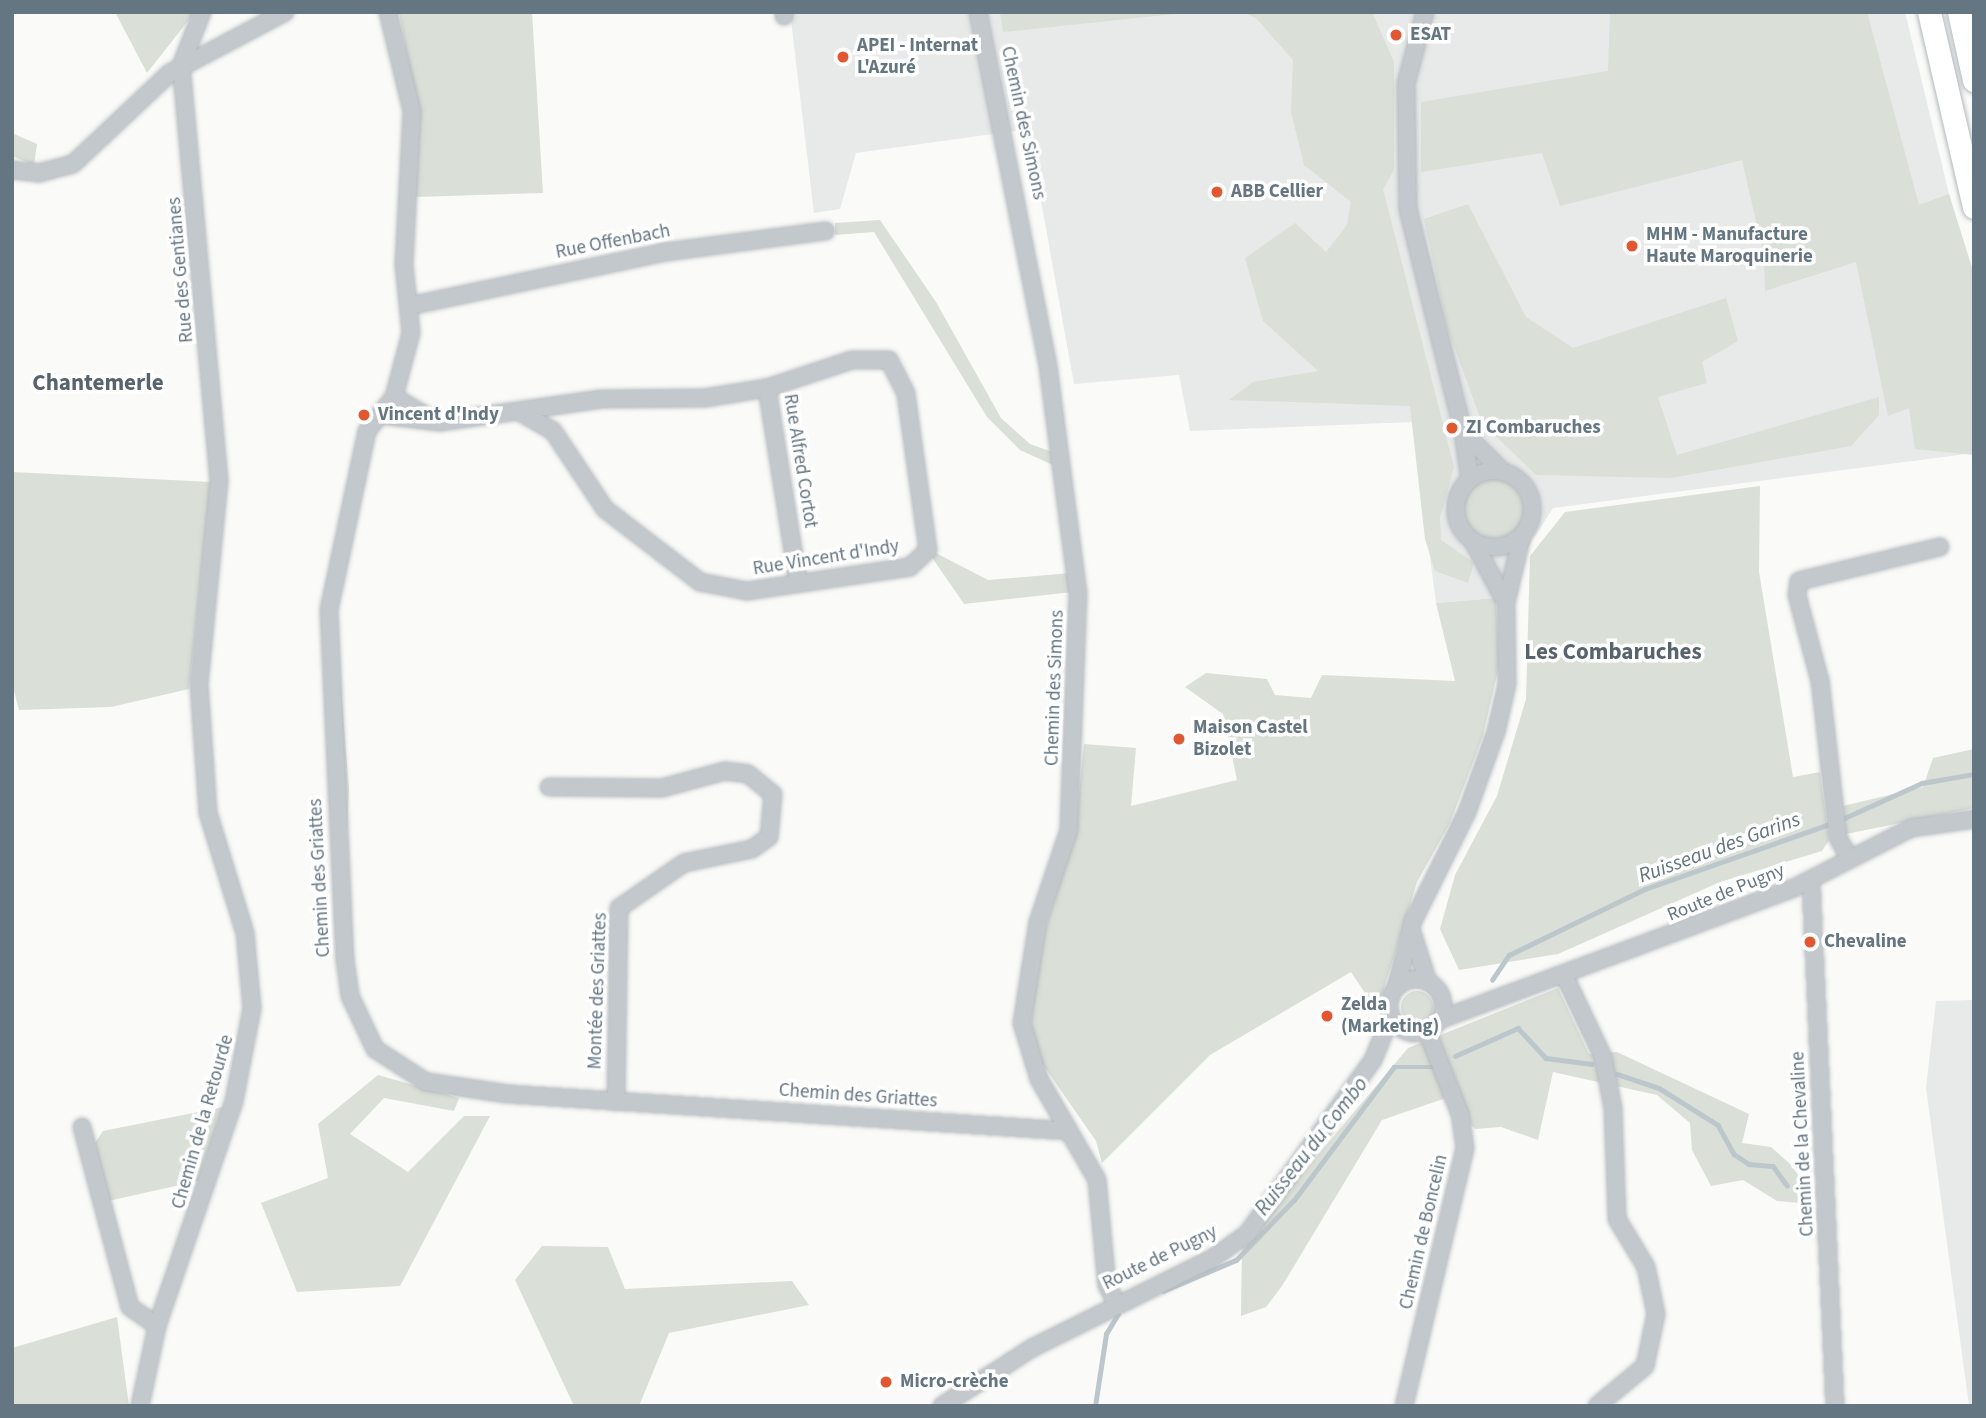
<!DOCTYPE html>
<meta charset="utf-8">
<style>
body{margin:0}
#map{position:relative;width:1986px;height:1418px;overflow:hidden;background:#fafaf8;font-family:"Source Sans 3",sans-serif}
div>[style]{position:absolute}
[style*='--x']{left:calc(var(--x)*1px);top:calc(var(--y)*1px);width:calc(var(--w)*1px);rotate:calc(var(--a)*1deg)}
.built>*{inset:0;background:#e8e9e9}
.green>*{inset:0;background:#dadfd7}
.round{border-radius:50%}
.stream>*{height:4.5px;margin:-2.25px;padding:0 2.25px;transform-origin:2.25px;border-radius:2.25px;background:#bbc7cb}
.roads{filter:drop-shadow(0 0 2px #b4b9bd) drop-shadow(0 0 2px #b4b9bd)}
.minor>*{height:16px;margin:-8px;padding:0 8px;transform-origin:8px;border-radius:8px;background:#c3c8cc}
.minor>.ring{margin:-8px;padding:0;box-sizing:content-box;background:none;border:16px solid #c3c8cc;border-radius:50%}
.highway>*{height:23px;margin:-11.5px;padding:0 11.5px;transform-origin:11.5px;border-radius:11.5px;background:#fff}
.dots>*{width:19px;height:19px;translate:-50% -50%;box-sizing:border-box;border:4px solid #fff;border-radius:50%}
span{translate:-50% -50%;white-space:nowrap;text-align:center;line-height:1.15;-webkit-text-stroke:7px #fff;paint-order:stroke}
.poi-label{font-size:19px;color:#657683;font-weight:700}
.left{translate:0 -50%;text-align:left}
.street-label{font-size:19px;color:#657683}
.water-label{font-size:21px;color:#60757c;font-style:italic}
.quarter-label{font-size:23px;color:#57646e;font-weight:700}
.frame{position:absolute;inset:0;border:14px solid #657683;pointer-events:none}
</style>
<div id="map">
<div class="built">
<div style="clip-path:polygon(790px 12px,1905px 12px,1974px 297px,1974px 453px,1553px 508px,1496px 598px,1436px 603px,1412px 422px,1190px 431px,1179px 375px,1074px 384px,1028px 129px,856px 153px,840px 209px,814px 213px)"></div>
<div style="clip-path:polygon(1974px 1000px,1974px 1406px,1969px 1406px,1926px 1088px,1936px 1001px)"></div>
</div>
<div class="green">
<div style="clip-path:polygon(115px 12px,195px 12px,147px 73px)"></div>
<div style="clip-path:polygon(399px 12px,532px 12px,543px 193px,415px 197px,417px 109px)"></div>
<div style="clip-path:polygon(1000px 12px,1193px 12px,1003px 32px)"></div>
<div style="clip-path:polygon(1242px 12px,1372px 12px,1394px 62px,1394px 170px,1383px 189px,1454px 467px,1440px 518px,1441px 540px,1474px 563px,1468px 583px,1435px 571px,1425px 539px,1410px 406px,1229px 400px,1253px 382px,1318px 371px,1263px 321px,1245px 258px,1295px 223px,1326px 252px,1347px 225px,1351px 202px,1304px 165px,1291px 112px,1293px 60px,1256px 18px)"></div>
<div style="clip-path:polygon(1610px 12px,1867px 12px,1919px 205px,1949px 194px,1974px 274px,1974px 455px,1915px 449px,1909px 408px,1888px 416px,1856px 262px,1765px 291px,1764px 256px,1742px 160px,1560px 206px,1542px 153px,1421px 172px,1421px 102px,1608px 71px)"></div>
<div style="clip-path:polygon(12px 133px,37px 144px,34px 165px,12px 156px)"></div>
<div style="clip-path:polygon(1468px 204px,1526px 317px,1573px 348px,1726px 298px,1738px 341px,1702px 362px,1707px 383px,1658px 397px,1677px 455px,1879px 397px,1879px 415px,1851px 446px,1671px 478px,1536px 475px,1482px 423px,1447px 327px,1424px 219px)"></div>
<div style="clip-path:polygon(880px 220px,936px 302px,1001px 418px,1030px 444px,1055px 453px,1057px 467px,1020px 450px,987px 417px,874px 232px,835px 235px,835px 223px)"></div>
<div style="clip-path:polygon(12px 472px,211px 482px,189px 689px,111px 707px,19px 710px,12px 683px)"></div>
<div class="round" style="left:1464px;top:479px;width:60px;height:60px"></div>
<div style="clip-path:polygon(1760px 486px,1759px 572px,1793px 777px,1820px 772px,1829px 840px,1822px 851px,1720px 882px,1558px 954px,1459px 970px,1440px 929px,1455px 875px,1497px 796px,1526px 699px,1530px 556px,1565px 512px)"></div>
<div style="clip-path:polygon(934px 552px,988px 580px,1071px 573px,1073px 592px,964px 604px,931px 556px)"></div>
<div style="clip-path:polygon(1496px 598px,1499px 666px,1483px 736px,1450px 823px,1417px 882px,1377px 1011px,1351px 972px,1210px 1055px,1102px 1163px,1096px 1141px,1032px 1049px,1031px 979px,1076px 825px,1084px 744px,1136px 748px,1131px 806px,1237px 780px,1223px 714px,1185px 687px,1206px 673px,1267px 679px,1275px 695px,1311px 698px,1322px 675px,1455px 681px,1436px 603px)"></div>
<div style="clip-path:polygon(335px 611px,349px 789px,346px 850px)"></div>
<div style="clip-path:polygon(1974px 749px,1974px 808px,1846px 834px,1843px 806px,1923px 787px,1933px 758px)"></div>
<div style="clip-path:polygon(1558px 988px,1589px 1054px,1617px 1052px,1749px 1114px,1742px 1143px,1771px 1147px,1790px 1164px,1809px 1189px,1815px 1232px,1800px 1203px,1777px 1201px,1743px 1180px,1711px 1186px,1692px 1150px,1690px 1123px,1657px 1095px,1553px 1072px,1538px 1140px,1501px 1127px,1475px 1129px,1446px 1098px,1382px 1120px,1282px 1286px,1266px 1307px,1241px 1316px,1242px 1245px,1408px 1048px)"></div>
<div class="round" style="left:1401px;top:991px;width:32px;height:32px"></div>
<div style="clip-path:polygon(378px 1075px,459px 1098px,454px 1111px,384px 1098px,350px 1134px,408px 1172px,464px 1116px,490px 1116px,400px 1286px,297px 1292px,261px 1203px,328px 1178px,318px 1124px)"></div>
<div style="clip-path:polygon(223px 1107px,198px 1181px,108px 1201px,95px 1143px,103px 1131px)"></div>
<div style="clip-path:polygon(542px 1246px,608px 1247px,625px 1289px,792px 1281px,809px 1305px,669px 1333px,639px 1406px,574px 1406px,515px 1280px)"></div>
<div style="clip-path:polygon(117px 1317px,129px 1406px,12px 1406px,12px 1348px)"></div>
</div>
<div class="stream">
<div style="--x:1840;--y:820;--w:90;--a:-24.3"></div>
<div style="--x:1922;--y:783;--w:53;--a:-9.8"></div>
<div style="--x:1492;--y:980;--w:30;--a:-56"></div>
<div style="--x:1509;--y:955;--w:151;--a:-25.9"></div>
<div style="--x:1645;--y:889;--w:198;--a:-19.4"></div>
<div style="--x:1455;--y:1056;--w:69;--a:-24"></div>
<div style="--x:1518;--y:1028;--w:41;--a:47"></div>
<div style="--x:1546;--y:1058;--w:46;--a:7.4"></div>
<div style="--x:1617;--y:1074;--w:44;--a:18.4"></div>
<div style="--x:1659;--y:1088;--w:70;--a:32.1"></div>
<div style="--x:1718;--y:1125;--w:33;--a:61"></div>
<div style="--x:1734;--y:1154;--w:18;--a:34"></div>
<div style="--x:1749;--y:1164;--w:24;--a:5"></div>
<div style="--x:1773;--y:1166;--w:24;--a:54"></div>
<div style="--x:1163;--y:1291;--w:79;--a:-23"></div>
<div style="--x:1236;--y:1260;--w:83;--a:-46"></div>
<div style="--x:1294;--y:1200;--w:166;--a:-53.1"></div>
<div style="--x:1394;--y:1067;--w:39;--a:0"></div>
<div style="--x:1095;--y:1406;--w:73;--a:-81.3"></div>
<div style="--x:1106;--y:1334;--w:23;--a:-59"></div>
</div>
<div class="roads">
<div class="minor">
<div style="--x:388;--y:12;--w:102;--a:76.4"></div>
<div style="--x:412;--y:111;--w:154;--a:93"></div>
<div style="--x:404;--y:265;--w:68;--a:84.1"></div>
<div style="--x:411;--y:333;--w:66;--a:104.9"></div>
<div style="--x:394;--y:397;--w:43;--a:128.5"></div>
<div style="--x:367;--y:431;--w:183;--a:102"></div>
<div style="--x:329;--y:610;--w:350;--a:87.4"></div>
<div style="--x:345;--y:960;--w:36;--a:82"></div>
<div style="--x:350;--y:996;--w:59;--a:64.7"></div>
<div style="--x:375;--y:1049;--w:61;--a:32.9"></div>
<div style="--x:426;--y:1082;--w:83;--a:8.3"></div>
<div style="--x:508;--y:1094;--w:562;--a:3.77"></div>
<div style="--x:784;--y:12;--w:4;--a:90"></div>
<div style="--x:978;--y:12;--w:361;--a:78.8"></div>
<div style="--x:1048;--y:366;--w:229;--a:82.5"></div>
<div style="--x:1078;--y:593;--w:237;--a:92.2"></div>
<div style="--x:1069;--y:830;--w:97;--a:108.6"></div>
<div style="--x:1038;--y:922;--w:102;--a:99"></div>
<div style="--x:1022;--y:1023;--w:59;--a:73.1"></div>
<div style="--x:1039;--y:1079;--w:116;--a:60.1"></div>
<div style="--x:1097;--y:1180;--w:105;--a:84.6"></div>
<div style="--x:1107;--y:1285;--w:20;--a:63"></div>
<div style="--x:1425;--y:12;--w:74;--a:104.8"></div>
<div style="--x:1406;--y:84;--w:125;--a:89.1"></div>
<div style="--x:1408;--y:209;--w:230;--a:76.1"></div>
<div style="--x:1463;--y:432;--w:57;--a:45"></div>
<div style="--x:12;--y:170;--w:27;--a:6"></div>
<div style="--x:39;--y:173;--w:35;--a:-15"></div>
<div style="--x:73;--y:164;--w:133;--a:-43.2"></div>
<div style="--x:170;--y:73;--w:130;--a:-27.9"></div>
<div style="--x:409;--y:306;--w:263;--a:-11.9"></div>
<div style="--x:666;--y:252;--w:161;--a:-7.5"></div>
<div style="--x:767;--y:388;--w:196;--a:80.9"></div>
<div style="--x:394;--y:397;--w:43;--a:30.7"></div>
<div style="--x:382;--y:415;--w:58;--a:6.9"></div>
<div style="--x:440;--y:422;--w:163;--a:-8.1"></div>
<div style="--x:601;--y:399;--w:104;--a:-0.6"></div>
<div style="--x:705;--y:398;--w:63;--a:-9.2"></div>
<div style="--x:767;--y:388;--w:89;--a:-18.2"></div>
<div style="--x:852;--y:360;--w:37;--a:0"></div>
<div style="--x:889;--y:360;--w:38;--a:63"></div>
<div style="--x:906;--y:394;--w:158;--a:82"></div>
<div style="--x:928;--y:550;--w:25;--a:137"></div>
<div style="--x:910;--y:567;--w:165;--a:171.6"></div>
<div style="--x:747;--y:591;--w:48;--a:-169.2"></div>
<div style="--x:700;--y:582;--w:120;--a:-142.5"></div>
<div style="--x:605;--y:509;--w:94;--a:-123.7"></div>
<div style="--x:553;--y:431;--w:36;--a:-150"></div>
<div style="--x:1463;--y:432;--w:48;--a:81.5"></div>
<div class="ring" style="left:1456px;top:471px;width:60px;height:60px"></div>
<div style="--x:1473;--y:541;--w:70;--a:62"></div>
<div style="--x:549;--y:787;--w:113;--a:0.5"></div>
<div style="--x:662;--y:788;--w:65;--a:-15.1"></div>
<div style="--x:725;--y:771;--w:23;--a:7"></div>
<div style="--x:748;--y:774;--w:32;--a:39"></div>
<div style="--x:773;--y:794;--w:43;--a:95.3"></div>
<div style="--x:769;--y:837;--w:21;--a:145"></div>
<div style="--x:752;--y:849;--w:69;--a:168.4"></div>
<div style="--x:684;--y:863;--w:79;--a:145.3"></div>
<div style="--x:619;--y:908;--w:194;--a:90.9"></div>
<div style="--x:1849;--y:857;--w:22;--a:-120"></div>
<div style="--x:1838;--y:838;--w:158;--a:-96.5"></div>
<div style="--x:1820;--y:681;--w:89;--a:-105"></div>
<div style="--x:1797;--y:595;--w:14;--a:-82"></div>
<div style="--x:1799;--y:581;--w:145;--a:-13.6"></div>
<div style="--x:1811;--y:880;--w:527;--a:87.39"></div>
<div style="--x:1413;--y:935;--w:49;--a:72.3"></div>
<div style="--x:1565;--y:977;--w:89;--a:64.6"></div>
<div style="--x:1603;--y:1057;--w:52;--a:78.9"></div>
<div style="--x:1613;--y:1108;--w:111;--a:87.9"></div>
<div style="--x:1617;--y:1219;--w:56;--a:58.9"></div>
<div style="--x:1646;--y:1267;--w:48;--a:78"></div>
<div style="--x:1656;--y:1314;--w:53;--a:101.9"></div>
<div style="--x:1645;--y:1366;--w:62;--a:140.2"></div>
<div class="ring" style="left:1389px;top:979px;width:38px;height:38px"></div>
<div style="--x:1396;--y:988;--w:69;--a:-75.8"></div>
<div style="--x:1413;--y:921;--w:122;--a:-63.6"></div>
<div style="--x:1467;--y:812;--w:85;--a:-70.1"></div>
<div style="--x:1496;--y:732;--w:49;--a:-77.1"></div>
<div style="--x:1507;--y:684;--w:81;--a:-90.7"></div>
<div style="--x:1506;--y:603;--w:69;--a:-76.6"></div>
<div style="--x:1439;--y:1020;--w:377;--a:-20.4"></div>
<div style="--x:1792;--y:889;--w:134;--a:-27.1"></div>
<div style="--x:1911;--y:828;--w:64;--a:-8.1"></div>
<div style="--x:82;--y:1127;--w:186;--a:75.1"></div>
<div style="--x:130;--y:1307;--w:33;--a:35"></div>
<div style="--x:140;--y:1406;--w:82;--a:-78"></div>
<div style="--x:157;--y:1326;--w:238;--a:-71.1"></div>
<div style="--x:234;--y:1101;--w:95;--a:-79"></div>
<div style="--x:252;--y:1008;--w:75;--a:-95.3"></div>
<div style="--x:245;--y:933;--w:126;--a:-107.1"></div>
<div style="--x:208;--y:813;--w:129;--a:-94"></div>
<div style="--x:199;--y:684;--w:204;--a:-84.4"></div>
<div style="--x:219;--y:481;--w:417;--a:-95.2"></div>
<div style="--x:181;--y:66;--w:58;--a:-68.7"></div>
<div style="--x:942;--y:1406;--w:107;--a:-32.8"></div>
<div style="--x:1032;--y:1348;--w:202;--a:-26.4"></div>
<div style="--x:1213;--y:1258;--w:42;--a:-35.2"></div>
<div style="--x:1247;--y:1234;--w:215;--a:-54.1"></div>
<div style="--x:1373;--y:1060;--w:48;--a:-67.8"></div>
<div style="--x:1404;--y:1406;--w:265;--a:-76.7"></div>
<div style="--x:1465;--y:1148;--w:34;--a:-98"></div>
<div style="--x:1460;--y:1114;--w:89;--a:-111.7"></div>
</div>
<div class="highway">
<div style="--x:1929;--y:12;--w:200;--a:77"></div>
<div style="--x:1959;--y:12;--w:70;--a:77.6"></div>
</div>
</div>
<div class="dots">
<div style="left:1396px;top:35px;background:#e4572e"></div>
<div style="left:843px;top:57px;background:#e4572e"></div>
<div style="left:1217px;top:192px;background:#e4572e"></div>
<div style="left:1632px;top:246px;background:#e4572e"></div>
<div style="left:364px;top:415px;background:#e4572e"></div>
<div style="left:1452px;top:428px;background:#e4572e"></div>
<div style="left:1179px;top:739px;background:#e4572e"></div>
<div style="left:1810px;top:942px;background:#e4572e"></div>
<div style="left:1327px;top:1016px;background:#e4572e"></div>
<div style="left:886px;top:1382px;background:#e4572e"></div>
</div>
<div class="poi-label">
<span class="left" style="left:1410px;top:35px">ESAT</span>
<span class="left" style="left:857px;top:57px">APEI - Internat<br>L'Azuré</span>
<span class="left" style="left:1231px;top:192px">ABB Cellier</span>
<span class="left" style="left:1646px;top:246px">MHM - Manufacture<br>Haute Maroquinerie</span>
<span class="left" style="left:378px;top:415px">Vincent d'Indy</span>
<span class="left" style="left:1466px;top:428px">ZI Combaruches</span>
<span class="left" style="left:1193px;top:739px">Maison Castel<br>Bizolet</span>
<span class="left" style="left:1824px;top:942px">Chevaline</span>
<span class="left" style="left:1341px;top:1016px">Zelda<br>(Marketing)</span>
<span class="left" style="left:900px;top:1382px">Micro-crèche</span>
</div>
<div class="street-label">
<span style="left:1023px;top:123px;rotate:78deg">Chemin des Simons</span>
<span style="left:613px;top:242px;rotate:-11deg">Rue Offenbach</span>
<span style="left:181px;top:270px;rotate:-95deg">Rue des Gentianes</span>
<span style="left:800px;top:461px;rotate:81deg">Rue Alfred Cortot</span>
<span style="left:826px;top:558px;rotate:-9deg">Rue Vincent d'Indy</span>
<span style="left:1055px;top:688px;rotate:-88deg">Chemin des Simons</span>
<span style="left:320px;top:878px;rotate:-93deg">Chemin des Griattes</span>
<span style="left:1726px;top:893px;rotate:-22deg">Route de Pugny</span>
<span style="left:598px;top:991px;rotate:-88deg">Montée des Griattes</span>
<span style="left:858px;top:1096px;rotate:4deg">Chemin des Griattes</span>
<span style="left:203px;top:1122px;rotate:-74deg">Chemin de la Retourde</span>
<span style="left:1803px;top:1144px;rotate:-93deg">Chemin de la Chevaline</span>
<span style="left:1424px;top:1232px;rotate:-77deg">Chemin de Boncelin</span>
<span style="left:1160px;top:1258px;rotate:-26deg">Route de Pugny</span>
</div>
<div class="water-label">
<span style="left:1719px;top:847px;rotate:-20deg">Ruisseau des Garins</span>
<span style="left:1311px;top:1146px;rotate:-52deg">Ruisseau du Combo</span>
</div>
<div class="quarter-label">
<span style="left:98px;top:383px">Chantemerle</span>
<span style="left:1613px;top:652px">Les Combaruches</span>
</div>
<div class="frame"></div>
</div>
